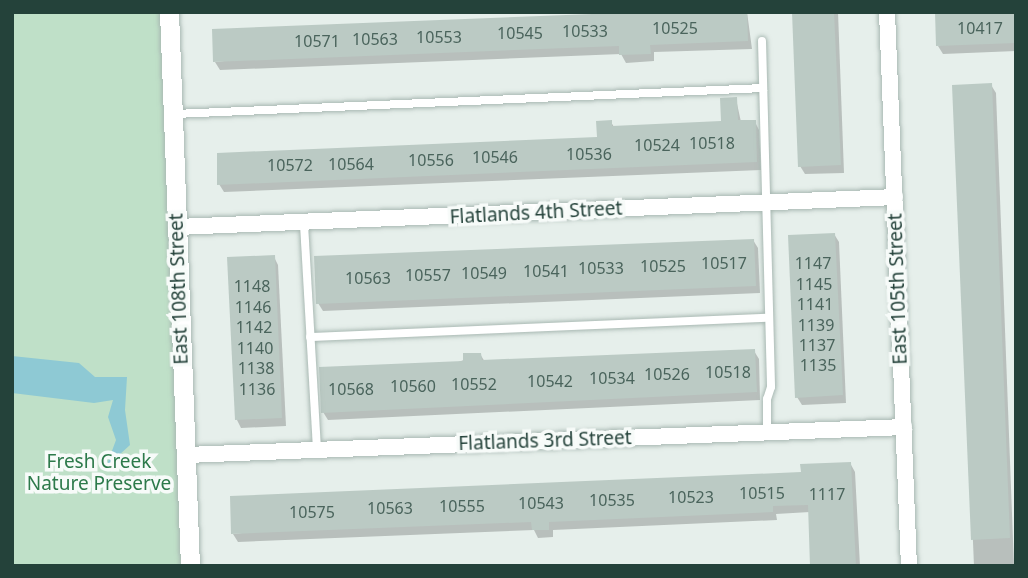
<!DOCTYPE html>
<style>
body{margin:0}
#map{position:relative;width:1028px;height:578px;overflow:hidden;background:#e6efeb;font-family:"Noto Sans",sans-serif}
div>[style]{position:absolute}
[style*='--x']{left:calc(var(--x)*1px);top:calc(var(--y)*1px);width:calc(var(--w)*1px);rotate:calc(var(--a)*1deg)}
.green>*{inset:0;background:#bfe0c8}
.water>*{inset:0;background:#8ec9d4}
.shadow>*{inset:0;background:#0003}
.building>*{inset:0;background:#bbcac4}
.roads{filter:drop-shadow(0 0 2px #a8b8b2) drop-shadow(0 0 2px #a8b8b2)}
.service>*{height:8px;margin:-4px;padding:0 4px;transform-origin:4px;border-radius:4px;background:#fff}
.minor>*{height:16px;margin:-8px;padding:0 8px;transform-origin:8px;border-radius:8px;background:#fff}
.tertiary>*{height:19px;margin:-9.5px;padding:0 9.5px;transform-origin:9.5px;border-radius:9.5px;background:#fff}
span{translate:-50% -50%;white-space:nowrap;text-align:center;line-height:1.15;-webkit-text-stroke:7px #f7fbf9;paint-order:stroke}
.number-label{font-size:16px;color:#4a645c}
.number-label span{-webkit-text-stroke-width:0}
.street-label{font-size:19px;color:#24423a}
.park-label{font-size:19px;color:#2d7a4b}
.frame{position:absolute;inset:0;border:14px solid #24423a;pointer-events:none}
</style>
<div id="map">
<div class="green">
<div style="clip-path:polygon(12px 12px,165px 12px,189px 566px,12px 566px)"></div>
</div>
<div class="water">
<div style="clip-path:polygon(12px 356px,79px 363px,95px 377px,127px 377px,125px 410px,130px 445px,106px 467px,116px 440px,108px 417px,113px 400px,94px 403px,12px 393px)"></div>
</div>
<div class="shadow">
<div style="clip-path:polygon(687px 12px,747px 12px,752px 49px,654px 52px,654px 61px,626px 63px,621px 54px,220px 70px,215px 62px)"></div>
<div style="clip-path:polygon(793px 12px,838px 12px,844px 173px,805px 174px,800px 166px)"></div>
<div style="clip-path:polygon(1016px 12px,1016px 51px,943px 54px,938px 46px)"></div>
<div style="clip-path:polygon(991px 85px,996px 93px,1014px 566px,974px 566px,954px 86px)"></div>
<div style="clip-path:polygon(736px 99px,741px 122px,755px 122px,759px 130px,761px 170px,224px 192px,219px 184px,599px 139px,611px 122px,614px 127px,723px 123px)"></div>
<div style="clip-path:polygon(834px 234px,839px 242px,846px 403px,802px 405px,797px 397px)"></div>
<div style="clip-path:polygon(753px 240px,758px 248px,760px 293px,323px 311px,318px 303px)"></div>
<div style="clip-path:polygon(274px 257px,278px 265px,286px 426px,241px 428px,237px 420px)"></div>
<div style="clip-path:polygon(754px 351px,759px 359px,760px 400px,328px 420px,323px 412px,480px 354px,485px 362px)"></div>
<div style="clip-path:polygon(850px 463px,855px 472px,860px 566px,812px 566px,810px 512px,776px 514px,777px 520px,553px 530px,553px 537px,538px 538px,534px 530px,238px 542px,233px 534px,803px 474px)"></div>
</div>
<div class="building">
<div style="clip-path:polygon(644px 12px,747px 12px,748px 41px,650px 45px,651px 54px,619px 55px,619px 46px,213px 62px,212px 29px)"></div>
<div style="clip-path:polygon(792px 12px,834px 12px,841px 165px,798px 167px)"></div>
<div style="clip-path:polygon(935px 12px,1016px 12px,1016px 43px,936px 46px)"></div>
<div style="clip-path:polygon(992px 83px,1010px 538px,971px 540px,952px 85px)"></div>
<div style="clip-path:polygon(737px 97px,738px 120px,756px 120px,757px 162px,217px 185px,217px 153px,597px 137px,596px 121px,612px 120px,612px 126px,721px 121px,720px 98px)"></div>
<div style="clip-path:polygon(835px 233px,843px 395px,795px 398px,788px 235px)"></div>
<div style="clip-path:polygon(754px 239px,756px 286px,316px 304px,314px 256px)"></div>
<div style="clip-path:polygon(275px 255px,282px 418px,235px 420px,227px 257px)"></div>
<div style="clip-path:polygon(755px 349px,757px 392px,321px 413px,319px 367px,463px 361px,463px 353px,481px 353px,482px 360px)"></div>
<div style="clip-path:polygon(851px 462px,856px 566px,810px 566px,808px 505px,773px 506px,773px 512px,549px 522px,549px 530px,532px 530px,531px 522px,231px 534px,230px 496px,801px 472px,800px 464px)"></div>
</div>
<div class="roads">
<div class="service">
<div style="--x:762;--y:41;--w:346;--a:88.5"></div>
<div style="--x:771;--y:387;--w:13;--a:108"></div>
<div style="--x:767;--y:399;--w:34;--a:90"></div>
<div style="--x:175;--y:114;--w:589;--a:-2.53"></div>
<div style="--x:304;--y:224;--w:226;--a:86.7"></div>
<div style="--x:310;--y:337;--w:459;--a:-2.4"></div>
</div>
<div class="minor">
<div style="--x:887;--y:12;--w:554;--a:87.73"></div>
<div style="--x:177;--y:227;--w:719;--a:-2.39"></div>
<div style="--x:186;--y:455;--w:719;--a:-2.23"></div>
</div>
<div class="tertiary">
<div style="--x:169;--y:12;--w:554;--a:87.83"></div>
</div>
</div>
<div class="number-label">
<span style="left:675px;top:28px">10525</span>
<span style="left:980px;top:28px">10417</span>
<span style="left:585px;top:31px">10533</span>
<span style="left:520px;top:33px">10545</span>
<span style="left:439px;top:37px">10553</span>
<span style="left:375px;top:39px">10563</span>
<span style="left:317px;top:41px">10571</span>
<span style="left:712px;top:143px">10518</span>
<span style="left:657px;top:145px">10524</span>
<span style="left:589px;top:154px">10536</span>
<span style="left:495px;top:157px">10546</span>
<span style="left:431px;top:160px">10556</span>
<span style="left:351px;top:164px">10564</span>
<span style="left:290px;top:165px">10572</span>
<span style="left:724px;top:263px">10517</span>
<span style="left:813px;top:263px">1147</span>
<span style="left:663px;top:266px">10525</span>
<span style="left:601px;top:268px">10533</span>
<span style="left:546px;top:271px">10541</span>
<span style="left:484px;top:273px">10549</span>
<span style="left:428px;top:275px">10557</span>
<span style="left:368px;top:278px">10563</span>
<span style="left:814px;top:284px">1145</span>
<span style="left:252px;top:286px">1148</span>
<span style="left:815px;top:304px">1141</span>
<span style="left:253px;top:307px">1146</span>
<span style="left:816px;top:325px">1139</span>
<span style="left:254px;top:327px">1142</span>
<span style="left:817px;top:345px">1137</span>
<span style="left:255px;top:348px">1140</span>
<span style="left:818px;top:365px">1135</span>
<span style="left:256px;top:368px">1138</span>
<span style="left:728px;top:372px">10518</span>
<span style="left:667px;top:374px">10526</span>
<span style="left:612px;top:378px">10534</span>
<span style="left:550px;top:381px">10542</span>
<span style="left:474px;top:384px">10552</span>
<span style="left:413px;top:386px">10560</span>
<span style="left:257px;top:389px">1136</span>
<span style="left:351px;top:389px">10568</span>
<span style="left:762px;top:493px">10515</span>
<span style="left:827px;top:494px">1117</span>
<span style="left:691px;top:497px">10523</span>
<span style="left:612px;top:500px">10535</span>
<span style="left:541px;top:503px">10543</span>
<span style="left:462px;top:506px">10555</span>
<span style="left:390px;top:508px">10563</span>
<span style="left:312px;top:512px">10575</span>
</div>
<div class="street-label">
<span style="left:536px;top:213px;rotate:-3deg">Flatlands 4th Street</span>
<span style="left:179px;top:289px;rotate:-92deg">East 108th Street</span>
<span style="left:898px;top:289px;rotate:-92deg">East 105th Street</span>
<span style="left:545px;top:441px;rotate:-2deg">Flatlands 3rd Street</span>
</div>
<div class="park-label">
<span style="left:99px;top:473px">Fresh Creek<br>Nature Preserve</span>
</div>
<div class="frame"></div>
</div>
